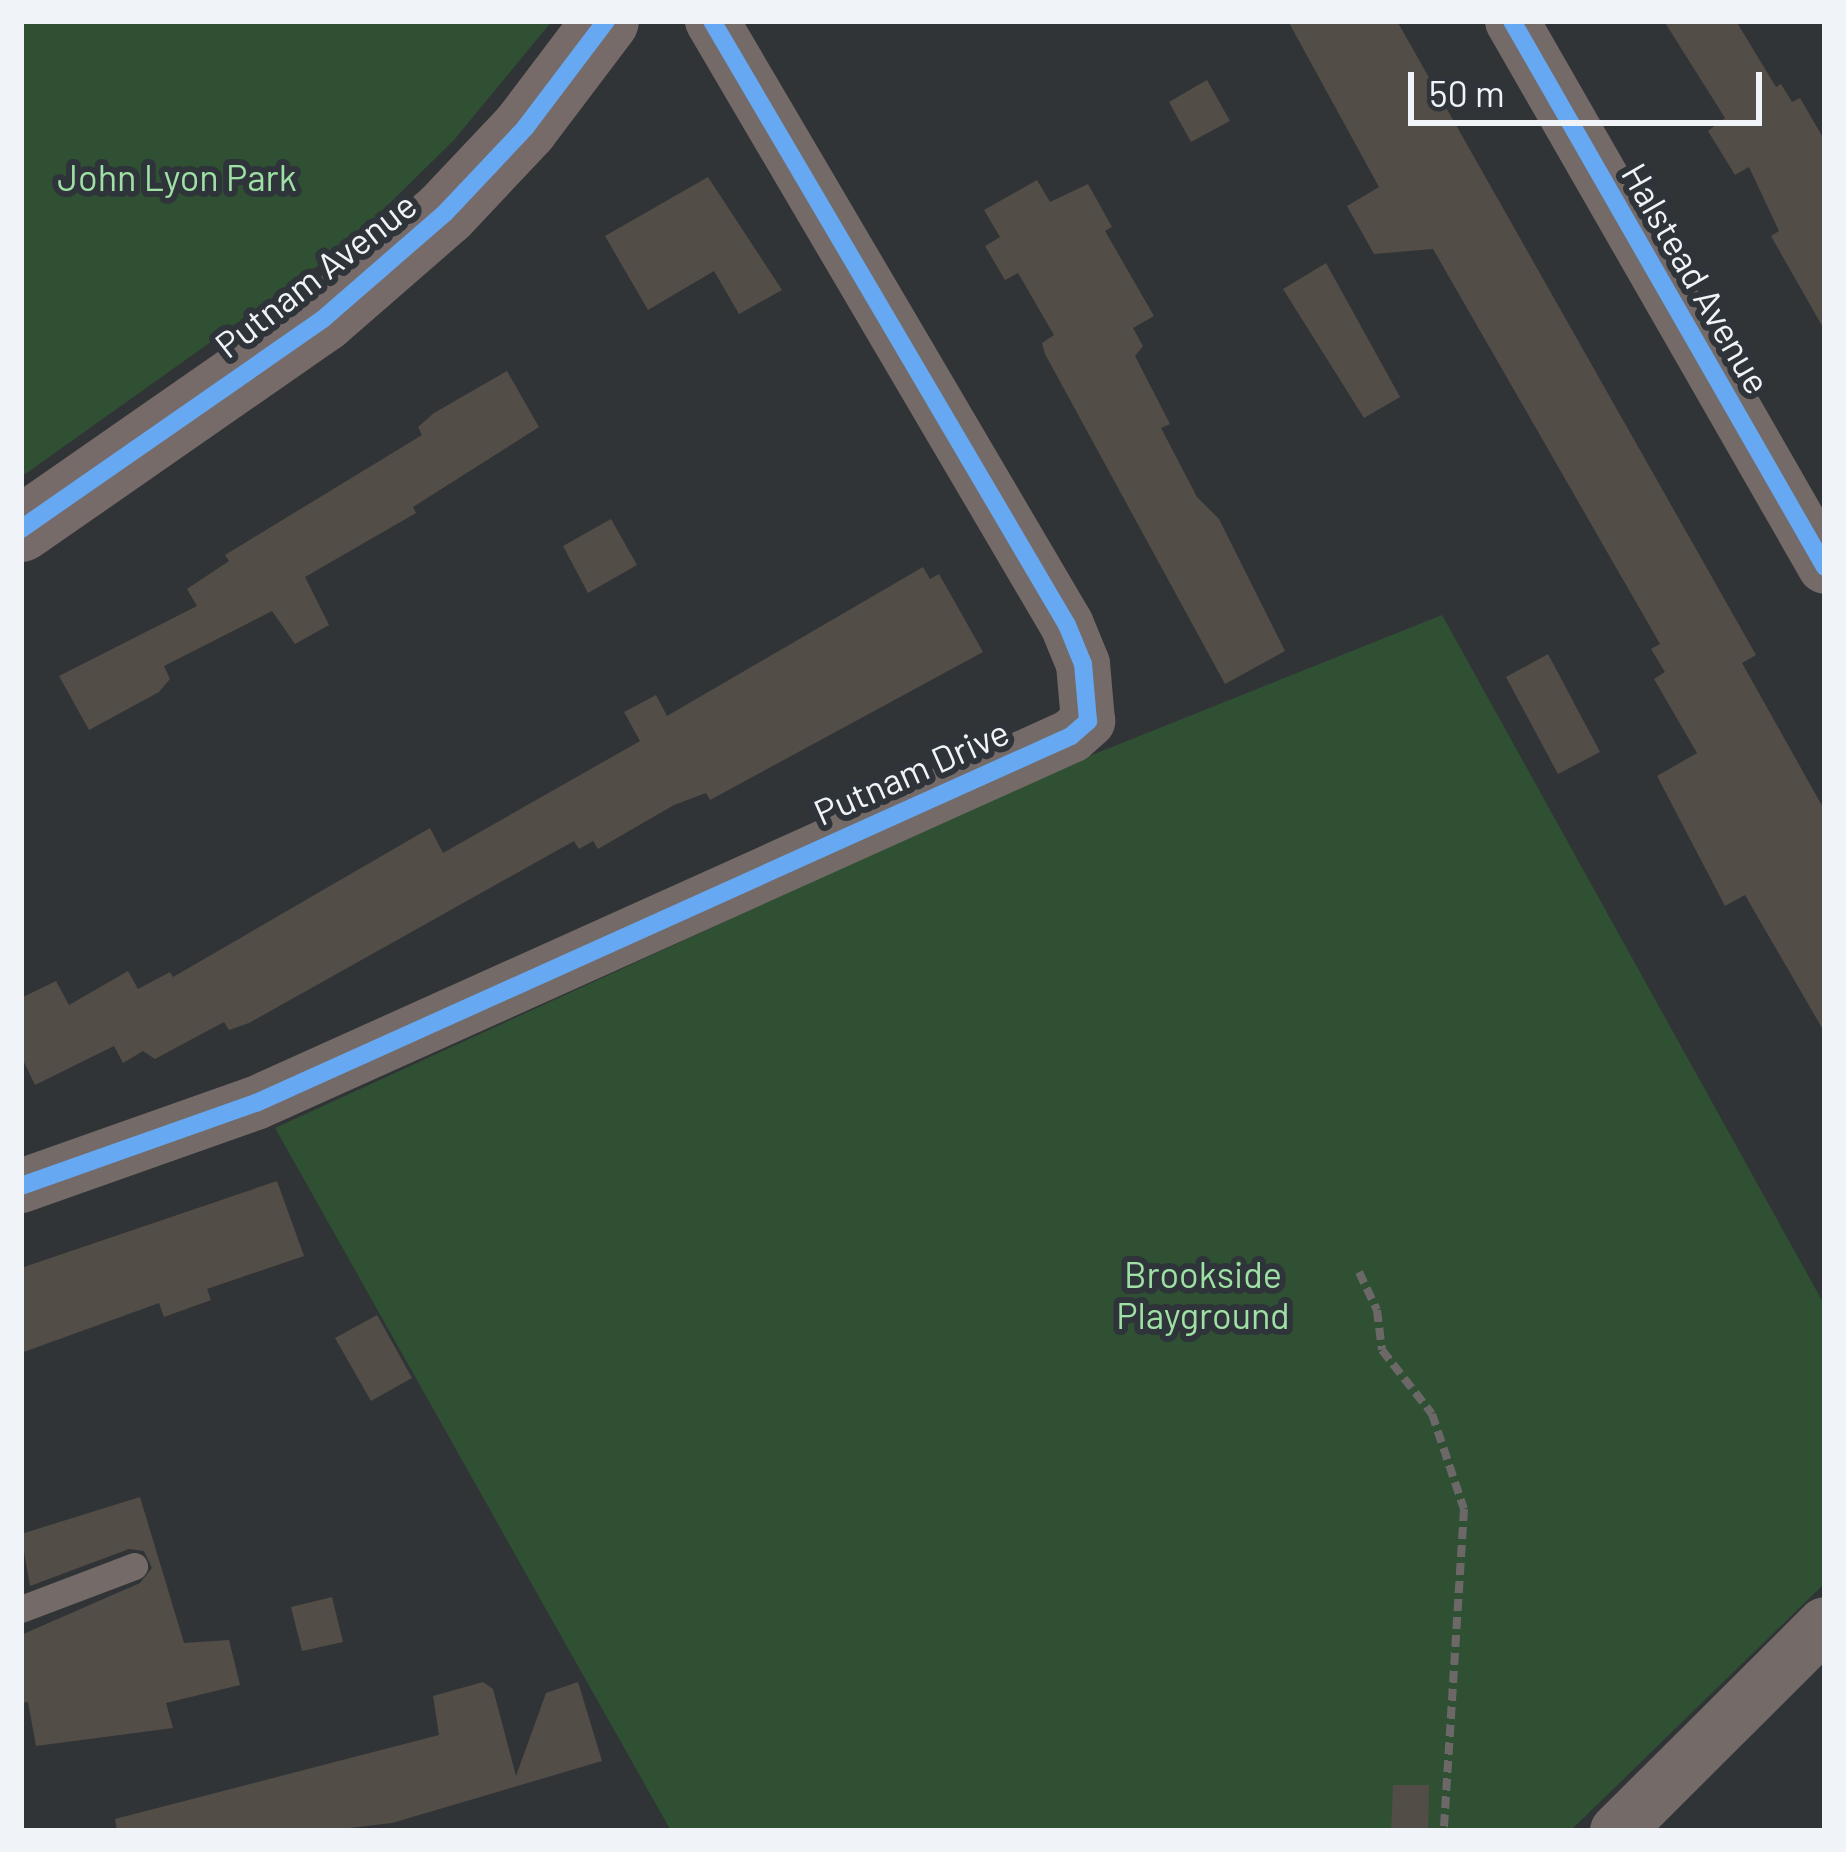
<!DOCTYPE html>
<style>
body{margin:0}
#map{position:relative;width:1846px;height:1852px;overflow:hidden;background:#313436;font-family:Barlow,sans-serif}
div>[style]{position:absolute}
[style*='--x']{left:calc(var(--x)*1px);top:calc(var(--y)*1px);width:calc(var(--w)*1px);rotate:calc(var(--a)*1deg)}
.green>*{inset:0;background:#2f5033}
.building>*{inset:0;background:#534d47}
.path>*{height:8px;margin-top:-4px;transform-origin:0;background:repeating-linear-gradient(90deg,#6c6868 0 12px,transparent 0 18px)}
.lane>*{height:27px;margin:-13.5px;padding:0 13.5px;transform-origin:13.5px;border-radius:13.5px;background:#746a68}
.street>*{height:54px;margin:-27px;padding:0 27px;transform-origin:27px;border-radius:27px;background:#746a68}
.secondary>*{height:66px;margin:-33px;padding:0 33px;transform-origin:33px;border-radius:33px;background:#776b6a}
.cycleway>*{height:18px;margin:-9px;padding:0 9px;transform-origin:9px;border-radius:9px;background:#66a8f1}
span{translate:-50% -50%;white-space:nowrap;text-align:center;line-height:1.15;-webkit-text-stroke:12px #2e3439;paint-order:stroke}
.park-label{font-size:36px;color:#9fe1a5}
.street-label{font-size:36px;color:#f0f4f8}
.frame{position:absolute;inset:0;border:24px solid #f0f4f8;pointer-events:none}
.scale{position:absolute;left:1408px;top:72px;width:354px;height:54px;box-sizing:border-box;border:6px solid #f0f4f8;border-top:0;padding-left:15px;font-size:36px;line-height:42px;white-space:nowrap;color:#f0f4f8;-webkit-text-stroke:9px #2e3439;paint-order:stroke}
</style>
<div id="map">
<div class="green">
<div style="clip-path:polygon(21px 21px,552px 21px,454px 140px,347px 245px,21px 477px)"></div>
<div style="clip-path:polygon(1442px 615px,1825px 1306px,1825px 1583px,1570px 1831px,671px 1831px,275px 1128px,1062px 767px)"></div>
</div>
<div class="building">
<div style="clip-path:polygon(1288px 21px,1397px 21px,1756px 655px,1742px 663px,1825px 811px,1825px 1033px,1745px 895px,1725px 906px,1657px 776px,1697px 753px,1654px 679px,1665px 672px,1651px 649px,1660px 644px,1433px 249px,1374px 254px,1347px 206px,1379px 187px)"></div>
<div style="clip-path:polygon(1664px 21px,1736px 21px,1776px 87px,1781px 84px,1792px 102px,1800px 98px,1825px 141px,1825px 331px,1771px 236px,1779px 231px,1749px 167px,1735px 175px,1708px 131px,1725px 118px)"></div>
<div style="clip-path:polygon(1207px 80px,1230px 121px,1191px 142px,1169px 102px)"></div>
<div style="clip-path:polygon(708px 177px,782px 290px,739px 314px,714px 271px,648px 310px,605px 236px)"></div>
<div style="clip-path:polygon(1037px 180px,1050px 202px,1088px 184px,1112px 227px,1105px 231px,1154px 316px,1133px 328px,1143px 346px,1135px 356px,1170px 424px,1161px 428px,1197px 497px,1219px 519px,1285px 651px,1225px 684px,1045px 354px,1042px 343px,1054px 335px,1018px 273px,1005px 280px,985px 246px,1000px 237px,984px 210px)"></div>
<div style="clip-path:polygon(1326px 263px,1400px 397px,1364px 418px,1283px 289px)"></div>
<div style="clip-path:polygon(507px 371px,539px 427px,413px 507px,416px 513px,305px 577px,329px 625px,295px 644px,272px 611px,164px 666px,170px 679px,159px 692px,89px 730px,59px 676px,197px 606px,187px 589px,229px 561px,225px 555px,422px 435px,418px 427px,434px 413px)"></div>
<div style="clip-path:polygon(611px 519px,637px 565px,588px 593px,563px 546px)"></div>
<div style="clip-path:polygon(923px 567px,930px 579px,939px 574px,983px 652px,710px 800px,706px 793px,674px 805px,598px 849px,593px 841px,579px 849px,574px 841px,249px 1023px,229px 1030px,224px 1022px,155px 1059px,143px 1051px,123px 1063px,114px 1046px,35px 1085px,21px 1056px,21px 998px,56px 981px,69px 1005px,128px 971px,138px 989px,170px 972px,173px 977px,430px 828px,443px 853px,640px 741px,624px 712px,656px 695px,667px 716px)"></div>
<div style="clip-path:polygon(1548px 654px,1600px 752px,1558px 774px,1506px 677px)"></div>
<div style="clip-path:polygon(277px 1181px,304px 1256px,207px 1289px,211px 1300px,164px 1317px,159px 1303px,21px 1353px,21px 1268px)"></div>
<div style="clip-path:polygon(377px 1315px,412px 1378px,371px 1401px,335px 1338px)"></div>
<div style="clip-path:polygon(140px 1497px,184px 1643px,229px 1640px,240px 1685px,166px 1703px,173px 1728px,36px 1746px,28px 1702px,21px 1703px,21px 1635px,140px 1583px,152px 1568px,144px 1551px,129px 1549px,30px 1586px,21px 1534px)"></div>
<div style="clip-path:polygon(332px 1597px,343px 1642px,302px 1651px,291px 1607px)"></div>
<div style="clip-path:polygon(483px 1682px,493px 1689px,516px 1776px,546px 1693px,578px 1682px,602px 1761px,392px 1823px,324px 1831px,117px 1831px,115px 1819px,439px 1735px,433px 1696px)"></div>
<div style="clip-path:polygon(1393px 1785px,1429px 1785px,1428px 1831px,1391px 1831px)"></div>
</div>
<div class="path">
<div style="--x:1359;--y:1272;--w:42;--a:64.7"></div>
<div style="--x:1377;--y:1310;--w:40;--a:82.9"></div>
<div style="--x:1382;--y:1350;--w:81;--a:52"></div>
<div style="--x:1432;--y:1414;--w:100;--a:71.4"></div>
<div style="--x:1464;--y:1509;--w:323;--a:93.6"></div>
</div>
<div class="lane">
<div style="--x:21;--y:1609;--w:121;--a:-20.8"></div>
</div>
<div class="street">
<div style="--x:1512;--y:21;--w:629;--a:60.18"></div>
<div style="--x:21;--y:1186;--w:249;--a:-19.5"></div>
<div style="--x:256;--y:1103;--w:894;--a:-24.24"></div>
<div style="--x:1071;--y:736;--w:23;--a:-41"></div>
<div style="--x:1088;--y:721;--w:57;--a:-95"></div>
<div style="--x:1083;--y:664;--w:42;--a:-112.3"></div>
<div style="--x:1067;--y:625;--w:701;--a:-120.44"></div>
<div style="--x:1617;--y:1831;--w:293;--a:-44.9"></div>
</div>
<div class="secondary">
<div style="--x:21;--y:529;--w:368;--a:-34.8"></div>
<div style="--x:323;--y:319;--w:162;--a:-41"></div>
<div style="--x:445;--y:213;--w:117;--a:-46.7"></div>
<div style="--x:525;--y:128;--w:134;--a:-52.9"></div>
</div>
<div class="cycleway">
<div style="--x:1512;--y:21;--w:629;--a:60.18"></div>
<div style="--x:21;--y:529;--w:368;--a:-34.8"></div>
<div style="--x:323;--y:319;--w:162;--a:-41"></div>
<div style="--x:445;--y:213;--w:117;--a:-46.7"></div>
<div style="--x:525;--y:128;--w:134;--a:-52.9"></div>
<div style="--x:21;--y:1186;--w:249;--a:-19.5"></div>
<div style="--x:256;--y:1103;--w:894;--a:-24.24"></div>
<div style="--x:1071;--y:736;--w:23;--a:-41"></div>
<div style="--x:1088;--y:721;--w:57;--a:-95"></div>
<div style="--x:1083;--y:664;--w:42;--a:-112.3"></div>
<div style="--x:1067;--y:625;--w:701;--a:-120.44"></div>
</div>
<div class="park-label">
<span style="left:177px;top:177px">John Lyon Park</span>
<span style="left:1203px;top:1294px">Brookside<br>Playground</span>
</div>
<div class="street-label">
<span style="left:315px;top:274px;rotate:-38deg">Putnam Avenue</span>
<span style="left:1697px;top:278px;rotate:60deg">Halstead Avenue</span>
<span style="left:911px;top:771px;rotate:-24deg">Putnam Drive</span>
</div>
<div class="frame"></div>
<div class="scale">50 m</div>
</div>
